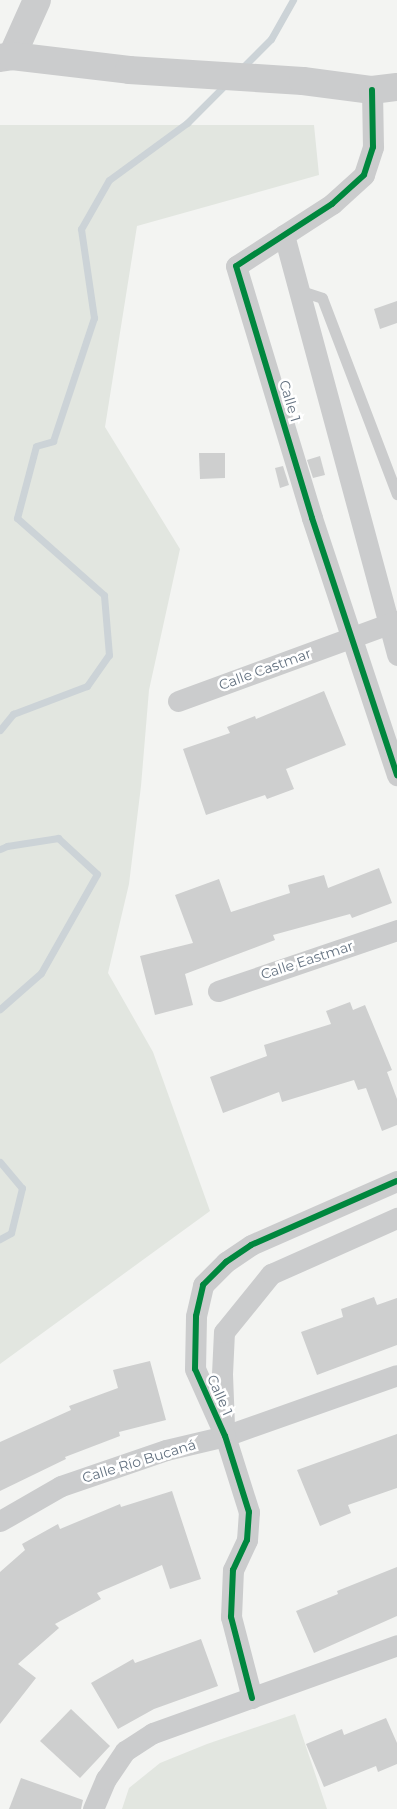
<!DOCTYPE html>
<meta charset="utf-8">
<style>
body{margin:0}
#map{position:relative;width:397px;height:1809px;overflow:hidden;background:#f3f4f2;font-family:Montserrat,sans-serif}
div>[style]{position:absolute}
[style*='--x']{left:calc(var(--x)*1px);top:calc(var(--y)*1px);width:calc(var(--w)*1px);rotate:calc(var(--a)*1deg)}
.green>*{inset:0;background:#e2e6e0}
.stream>*{height:7px;margin:-3.5px;padding:0 3.5px;transform-origin:3.5px;border-radius:3.5px;background:#ccd3d7}
.building>*{inset:0;background:#cecfcf}
.service>*{height:11px;margin:-5.5px;padding:0 5.5px;transform-origin:5.5px;border-radius:5.5px;background:#cbcccd}
.minor>*{height:21px;margin:-10.5px;padding:0 10.5px;transform-origin:10.5px;border-radius:10.5px;background:#cbcccd}
.tertiary>*{height:28px;margin:-14px;padding:0 14px;transform-origin:14px;border-radius:14px;background:#cbcccd}
.cycleway>*{height:6px;margin:-3px;padding:0 3px;transform-origin:3px;border-radius:3px;background:#00873e}
span{translate:-50% -50%;white-space:nowrap;text-align:center;line-height:1.15;-webkit-text-stroke:5px #fff;paint-order:stroke}
.street-label{font-size:14px;color:#647281}
</style>
<div id="map">
<div class="green">
<div style="clip-path:polygon(0 125px,314px 125px,319px 175px,137px 226px,105px 427px,180px 549px,149px 690px,141px 786px,129px 884px,108px 973px,153px 1052px,210px 1211px,0 1364px)"></div>
<div style="clip-path:polygon(295px 1714px,327px 1809px,122px 1809px,129px 1788px,160px 1763px,207px 1744px)"></div>
</div>
<div class="stream">
<div style="--x:241;--y:69;--w:42;--a:-45"></div>
<div style="--x:271;--y:39;--w:45;--a:-60.6"></div>
<div style="--x:0;--y:730;--w:21;--a:-51"></div>
<div style="--x:13;--y:714;--w:79;--a:-20.7"></div>
<div style="--x:87;--y:686;--w:38;--a:-55"></div>
<div style="--x:109;--y:655;--w:60;--a:-94.8"></div>
<div style="--x:104;--y:595;--w:116;--a:-138.5"></div>
<div style="--x:17;--y:518;--w:74;--a:-75.2"></div>
<div style="--x:36;--y:446;--w:18;--a:-16"></div>
<div style="--x:53;--y:441;--w:130;--a:-71.6"></div>
<div style="--x:94;--y:318;--w:90;--a:-98.3"></div>
<div style="--x:81;--y:229;--w:56;--a:-60.3"></div>
<div style="--x:109;--y:180;--w:97;--a:-36.2"></div>
<div style="--x:187;--y:123;--w:55;--a:-45"></div>
<div style="--x:0;--y:849;--w:8;--a:-23"></div>
<div style="--x:7;--y:846;--w:52;--a:-8.9"></div>
<div style="--x:58;--y:838;--w:53;--a:42.7"></div>
<div style="--x:97;--y:874;--w:114;--a:119.5"></div>
<div style="--x:41;--y:973;--w:55;--a:138.7"></div>
<div style="--x:0;--y:1162;--w:34;--a:50"></div>
<div style="--x:22;--y:1188;--w:46;--a:103.7"></div>
<div style="--x:11;--y:1233;--w:13;--a:151"></div>
</div>
<div class="building">
<div style="clip-path:polygon(397px 301px,397px 323px,380px 329px,374px 309px)"></div>
<div style="clip-path:polygon(199px 453px,225px 453px,225px 478px,200px 479px)"></div>
<div style="clip-path:polygon(320px 456px,325px 475px,313px 478px,307px 460px)"></div>
<div style="clip-path:polygon(283px 466px,289px 485px,280px 488px,275px 468px)"></div>
<div style="clip-path:polygon(324px 691px,346px 745px,286px 769px,294px 789px,267px 799px,265px 795px,206px 815px,183px 749px,230px 733px,227px 727px,255px 716px,256px 719px)"></div>
<div style="clip-path:polygon(379px 868px,392px 903px,352px 918px,350px 914px,273px 935px,275px 940px,185px 974px,193px 1005px,155px 1015px,140px 956px,193px 943px,175px 895px,219px 879px,231px 912px,290px 893px,288px 885px,324px 875px,328px 888px)"></div>
<div style="clip-path:polygon(350px 1002px,353px 1010px,365px 1005px,392px 1070px,387px 1072px,397px 1099px,397px 1125px,382px 1131px,366px 1088px,358px 1090px,354px 1080px,282px 1102px,279px 1092px,223px 1113px,210px 1077px,267px 1056px,264px 1045px,331px 1024px,326px 1011px)"></div>
<div style="clip-path:polygon(374px 1297px,377px 1305px,397px 1298px,397px 1345px,317px 1375px,301px 1332px,343px 1317px,341px 1309px)"></div>
<div style="clip-path:polygon(150px 1361px,166px 1420px,119px 1432px,120px 1436px,65px 1457px,66px 1459px,0 1491px,0 1442px,71px 1410px,69px 1406px,118px 1388px,113px 1370px)"></div>
<div style="clip-path:polygon(397px 1434px,397px 1488px,348px 1505px,351px 1513px,320px 1526px,297px 1470px)"></div>
<div style="clip-path:polygon(172px 1491px,201px 1579px,170px 1589px,162px 1565px,97px 1593px,101px 1599px,55px 1624px,59px 1628px,18px 1664px,36px 1678px,0 1724px,0 1572px,25px 1550px,22px 1544px,58px 1524px,60px 1529px,120px 1504px,121px 1507px)"></div>
<div style="clip-path:polygon(397px 1567px,397px 1616px,314px 1653px,296px 1611px,338px 1594px,337px 1591px)"></div>
<div style="clip-path:polygon(201px 1639px,218px 1686px,154px 1709px,118px 1729px,91px 1683px,133px 1659px,135px 1663px)"></div>
<div style="clip-path:polygon(71px 1709px,110px 1746px,80px 1778px,40px 1741px)"></div>
<div style="clip-path:polygon(386px 1718px,397px 1743px,397px 1764px,378px 1772px,376px 1766px,324px 1787px,306px 1744px,342px 1729px,344px 1735px)"></div>
<div style="clip-path:polygon(21px 1778px,83px 1800px,81px 1809px,9px 1809px)"></div>
</div>
<div class="service">
<div style="--x:298;--y:290;--w:25;--a:18"></div>
<div style="--x:322;--y:298;--w:210;--a:69.1"></div>
</div>
<div class="minor">
<div style="--x:372;--y:90;--w:57;--a:89"></div>
<div style="--x:373;--y:147;--w:29;--a:108"></div>
<div style="--x:364;--y:175;--w:43;--a:137.8"></div>
<div style="--x:332;--y:204;--w:114;--a:147.1"></div>
<div style="--x:236;--y:266;--w:263;--a:73.2"></div>
<div style="--x:312;--y:518;--w:271;--a:71.7"></div>
<div style="--x:284;--y:235;--w:435;--a:74.9"></div>
<div style="--x:178;--y:701;--w:233;--a:-20.1"></div>
<div style="--x:218;--y:991;--w:189;--a:-18.8"></div>
<div style="--x:224;--y:1426;--w:52;--a:-92.2"></div>
<div style="--x:222;--y:1374;--w:42;--a:-87.3"></div>
<div style="--x:224;--y:1332;--w:75;--a:-51"></div>
<div style="--x:271;--y:1274;--w:138;--a:-24"></div>
<div style="--x:0;--y:1521;--w:70;--a:-29.8"></div>
<div style="--x:61;--y:1486;--w:111;--a:-18.9"></div>
<div style="--x:166;--y:1450;--w:61;--a:-13.3"></div>
<div style="--x:225;--y:1436;--w:182;--a:-19.5"></div>
<div style="--x:252;--y:1698;--w:84;--a:-104.5"></div>
<div style="--x:231;--y:1617;--w:47;--a:-87.6"></div>
<div style="--x:233;--y:1570;--w:33;--a:-65"></div>
<div style="--x:247;--y:1540;--w:28;--a:-86"></div>
<div style="--x:249;--y:1512;--w:80;--a:-107.5"></div>
<div style="--x:225;--y:1436;--w:73;--a:-114.1"></div>
<div style="--x:195;--y:1369;--w:53;--a:-88.9"></div>
<div style="--x:196;--y:1316;--w:32;--a:-77"></div>
<div style="--x:203;--y:1285;--w:33;--a:-45"></div>
<div style="--x:226;--y:1262;--w:30;--a:-34"></div>
<div style="--x:251;--y:1245;--w:159;--a:-23.7"></div>
<div style="--x:93;--y:1809;--w:33;--a:-67"></div>
<div style="--x:106;--y:1779;--w:34;--a:-56"></div>
<div style="--x:125;--y:1751;--w:33;--a:-33"></div>
<div style="--x:153;--y:1733;--w:259;--a:-19.8"></div>
</div>
<div class="tertiary">
<div style="--x:12;--y:56;--w:61;--a:-65.9"></div>
<div style="--x:0;--y:58;--w:12;--a:-9"></div>
<div style="--x:12;--y:56;--w:118;--a:6.8"></div>
<div style="--x:129;--y:70;--w:174;--a:3.6"></div>
<div style="--x:303;--y:81;--w:70;--a:7.4"></div>
<div style="--x:372;--y:90;--w:25;--a:-7"></div>
</div>
<div class="cycleway">
<div style="--x:372;--y:90;--w:57;--a:89"></div>
<div style="--x:373;--y:147;--w:29;--a:108"></div>
<div style="--x:364;--y:175;--w:43;--a:137.8"></div>
<div style="--x:332;--y:204;--w:114;--a:147.1"></div>
<div style="--x:236;--y:266;--w:263;--a:73.2"></div>
<div style="--x:312;--y:518;--w:271;--a:71.7"></div>
<div style="--x:252;--y:1698;--w:84;--a:-104.5"></div>
<div style="--x:231;--y:1617;--w:47;--a:-87.6"></div>
<div style="--x:233;--y:1570;--w:33;--a:-65"></div>
<div style="--x:247;--y:1540;--w:28;--a:-86"></div>
<div style="--x:249;--y:1512;--w:80;--a:-107.5"></div>
<div style="--x:225;--y:1436;--w:73;--a:-114.1"></div>
<div style="--x:195;--y:1369;--w:53;--a:-88.9"></div>
<div style="--x:196;--y:1316;--w:32;--a:-77"></div>
<div style="--x:203;--y:1285;--w:33;--a:-45"></div>
<div style="--x:226;--y:1262;--w:30;--a:-34"></div>
<div style="--x:251;--y:1245;--w:159;--a:-23.7"></div>
</div>
<div class="street-label">
<span style="left:290px;top:401px;rotate:73deg">Calle 1</span>
<span style="left:265px;top:669px;rotate:-20deg">Calle Castmar</span>
<span style="left:307px;top:960px;rotate:-18deg">Calle Eastmar</span>
<span style="left:220px;top:1395px;rotate:66deg">Calle 1</span>
<span style="left:139px;top:1461px;rotate:-17deg">Calle Río Bucaná</span>
</div>
</div>
